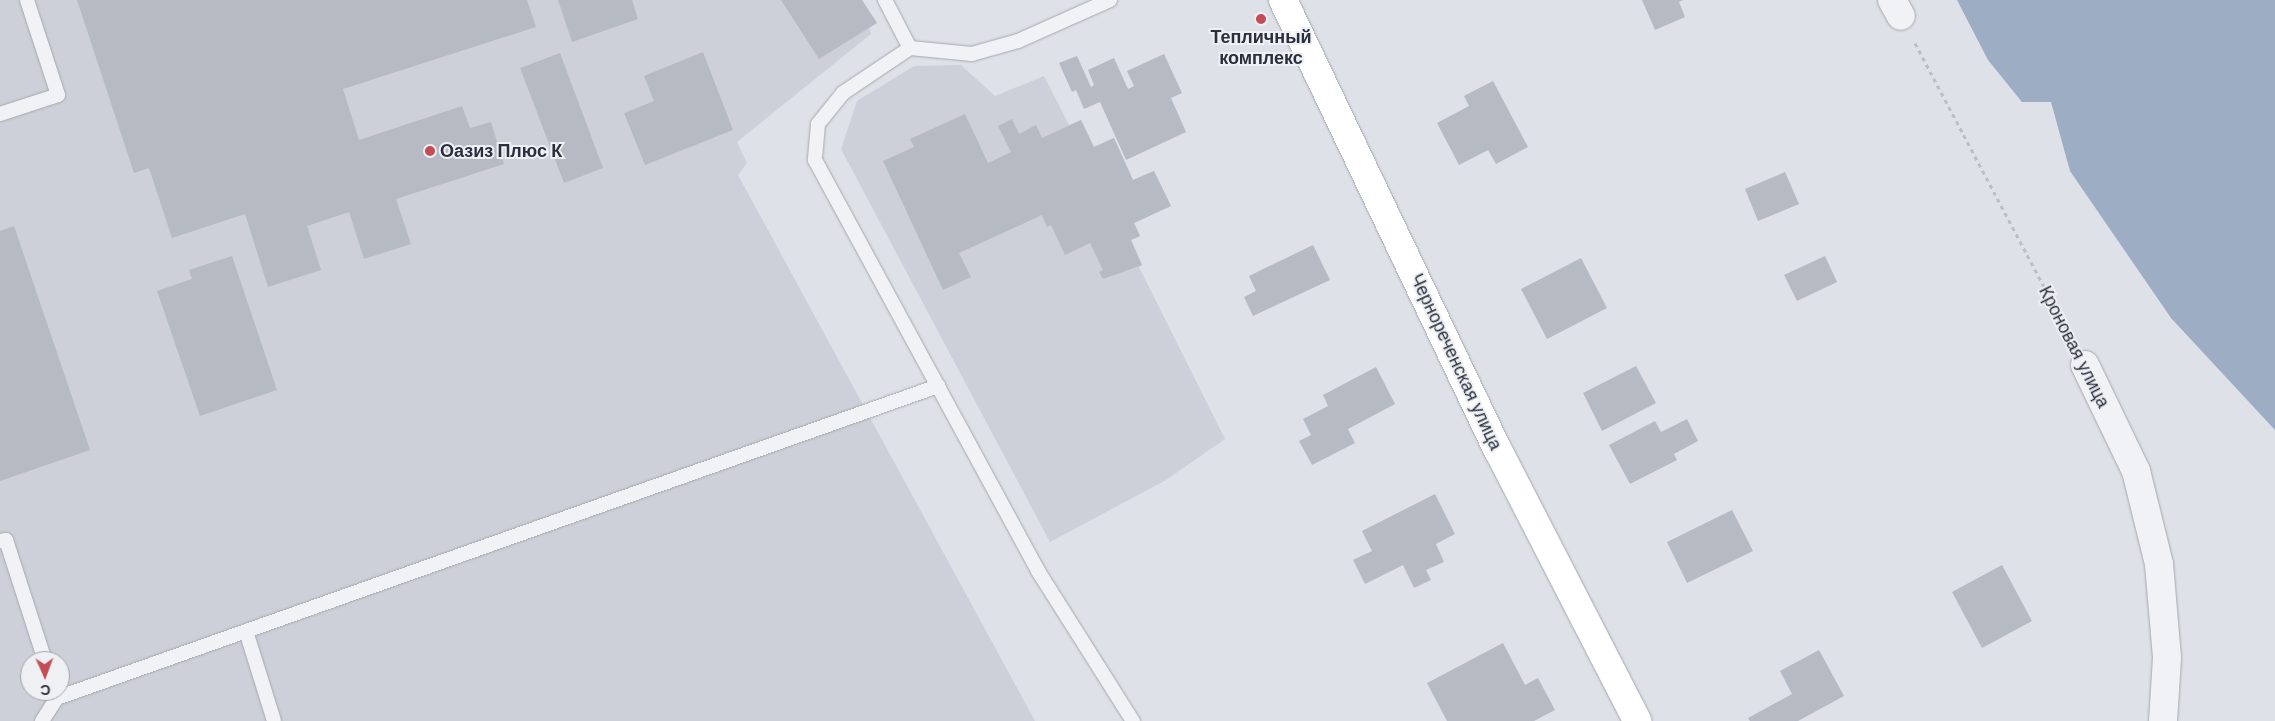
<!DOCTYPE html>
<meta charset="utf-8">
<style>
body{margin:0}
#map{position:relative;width:2275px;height:721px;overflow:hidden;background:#dee1e7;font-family:"DM Sans",sans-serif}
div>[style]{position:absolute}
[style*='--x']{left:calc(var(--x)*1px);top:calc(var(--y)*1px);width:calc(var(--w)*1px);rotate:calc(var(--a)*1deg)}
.built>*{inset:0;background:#cdd0d8}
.water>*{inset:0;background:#9cadc4}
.building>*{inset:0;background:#b6bac3}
.path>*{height:3px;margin-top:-1.5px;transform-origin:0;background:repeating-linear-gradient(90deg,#bdbfc5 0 4px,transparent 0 8px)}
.roads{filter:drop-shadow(0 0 1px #a4a8b0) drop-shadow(0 0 1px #a4a8b0)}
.lane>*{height:14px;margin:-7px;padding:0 7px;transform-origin:7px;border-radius:7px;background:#f1f2f5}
.street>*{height:28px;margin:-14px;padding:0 14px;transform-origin:14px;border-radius:14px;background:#f1f2f5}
.secondary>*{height:28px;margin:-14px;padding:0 14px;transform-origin:14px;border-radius:14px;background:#fff}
.dots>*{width:14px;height:14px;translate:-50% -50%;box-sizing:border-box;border:2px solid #eef0f4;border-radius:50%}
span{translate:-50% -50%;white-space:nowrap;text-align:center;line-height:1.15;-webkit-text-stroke:4px #eef0f4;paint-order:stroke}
.poi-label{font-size:18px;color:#292f3c;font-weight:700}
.left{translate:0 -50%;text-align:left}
.street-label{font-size:18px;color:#292f3c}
.north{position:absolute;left:20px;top:651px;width:50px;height:50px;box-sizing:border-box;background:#eef0f4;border:1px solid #9fa3aa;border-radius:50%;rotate:178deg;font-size:14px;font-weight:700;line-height:20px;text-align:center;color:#292f3c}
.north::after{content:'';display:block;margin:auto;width:18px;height:22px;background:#c34c56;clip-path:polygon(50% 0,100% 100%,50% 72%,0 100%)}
</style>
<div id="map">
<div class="built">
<div style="clip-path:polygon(evenodd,0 0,862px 0,871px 34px,737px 142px,747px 163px,738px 175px,1035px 721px,0 721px,0 0,30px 661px,60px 661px,60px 691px,30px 691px,30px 661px)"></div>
<div style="clip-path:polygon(961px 65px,995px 96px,1044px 76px,1069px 125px,1081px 120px,1094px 147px,1114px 138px,1133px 180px,1154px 171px,1171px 206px,1134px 223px,1140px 236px,1131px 240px,1142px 265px,1139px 267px,1225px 439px,1166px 480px,1050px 542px,841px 149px,857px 101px,914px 66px)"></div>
</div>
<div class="water">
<div style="clip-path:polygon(1957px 0,2275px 0,2275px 430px,2171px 318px,2070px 171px,2051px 102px,2022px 102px,1988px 60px)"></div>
</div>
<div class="building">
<div style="clip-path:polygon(77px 0,527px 0,536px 27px,343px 89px,359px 140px,462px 106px,470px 128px,491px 122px,504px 164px,396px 199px,411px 244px,364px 259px,349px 212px,307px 226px,321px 270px,268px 287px,245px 214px,172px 238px,149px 168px,134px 173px)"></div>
<div style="clip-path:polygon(558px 0,632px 0,638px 19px,572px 42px)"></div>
<div style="clip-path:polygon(781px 0,862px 0,877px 23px,819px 59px)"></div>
<div style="clip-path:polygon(1642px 0,1683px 0,1679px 2px,1685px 17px,1655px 30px)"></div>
<div style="clip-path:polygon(703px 52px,733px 130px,645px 165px,624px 113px,654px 101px,644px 76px)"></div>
<div style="clip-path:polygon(560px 53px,603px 168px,564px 183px,520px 68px)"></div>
<div style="clip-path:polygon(1164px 54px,1182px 93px,1171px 98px,1186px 132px,1126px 160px,1100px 102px,1084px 109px,1076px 90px,1072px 92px,1059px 63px,1077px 56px,1091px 87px,1094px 85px,1088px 70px,1114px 58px,1128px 89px,1134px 86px,1127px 71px)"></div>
<div style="clip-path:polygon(1493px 81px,1528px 147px,1496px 164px,1488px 150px,1459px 165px,1437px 123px,1469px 106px,1464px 96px)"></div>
<div style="clip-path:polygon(965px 114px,988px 163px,1011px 152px,998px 126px,1012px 119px,1019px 134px,1036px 125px,1042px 138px,1081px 120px,1094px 147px,1114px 138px,1133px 180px,1154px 171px,1171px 206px,1134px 223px,1140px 236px,1131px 240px,1142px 265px,1103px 279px,1099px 272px,1103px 270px,1090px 243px,1065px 255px,1051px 225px,1047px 227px,1042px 215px,959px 253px,971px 277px,943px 290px,883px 161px,914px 147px,910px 139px)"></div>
<div style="clip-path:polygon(1785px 172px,1799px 204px,1758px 221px,1745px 189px)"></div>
<div style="clip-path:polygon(14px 226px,90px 450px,0 481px,0 231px)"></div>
<div style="clip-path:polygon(1313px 245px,1330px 280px,1253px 316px,1244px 297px,1256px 291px,1249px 276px)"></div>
<div style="clip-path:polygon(232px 256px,277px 390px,200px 416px,157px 291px,192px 279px,189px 270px)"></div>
<div style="clip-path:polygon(1825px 256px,1837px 282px,1797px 301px,1784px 275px)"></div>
<div style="clip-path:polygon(1581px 258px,1607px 308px,1547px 339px,1521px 289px)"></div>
<div style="clip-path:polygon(1636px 366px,1656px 403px,1602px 431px,1583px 393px)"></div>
<div style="clip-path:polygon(1376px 367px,1395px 404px,1348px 429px,1355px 443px,1312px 465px,1299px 441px,1311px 435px,1303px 419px,1328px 406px,1323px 395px)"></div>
<div style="clip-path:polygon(1687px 419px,1698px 441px,1674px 454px,1677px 460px,1630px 484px,1609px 445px,1655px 421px,1661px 432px)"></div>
<div style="clip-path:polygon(1435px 494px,1455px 534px,1436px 544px,1444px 562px,1426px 570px,1431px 580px,1414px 588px,1403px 565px,1365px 584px,1353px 560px,1372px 551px,1362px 531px)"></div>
<div style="clip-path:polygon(1732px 510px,1753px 551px,1687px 583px,1667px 542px)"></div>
<div style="clip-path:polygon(2002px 565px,2032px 621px,1982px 648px,1952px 592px)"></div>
<div style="clip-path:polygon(1503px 643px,1525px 685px,1538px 678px,1555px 710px,1534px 721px,1447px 721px,1427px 683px)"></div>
<div style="clip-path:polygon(1819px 650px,1844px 696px,1798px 721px,1750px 721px,1748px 718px,1792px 694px,1780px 671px)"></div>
</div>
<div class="path">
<div style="--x:1915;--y:43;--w:334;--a:62.1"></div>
</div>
<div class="roads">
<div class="lane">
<div style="--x:885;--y:0;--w:54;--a:62.5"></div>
<div style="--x:1110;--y:0;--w:101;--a:156"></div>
<div style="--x:1018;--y:41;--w:48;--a:164.2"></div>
<div style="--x:972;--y:54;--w:62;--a:-174.5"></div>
<div style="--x:910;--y:48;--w:81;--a:146.1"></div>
<div style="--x:843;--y:93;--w:40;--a:129"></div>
<div style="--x:818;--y:124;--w:36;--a:95"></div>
<div style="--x:815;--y:160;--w:468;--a:61.5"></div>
<div style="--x:1038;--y:571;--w:178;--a:57.7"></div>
<div style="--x:0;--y:114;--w:61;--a:-18.1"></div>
<div style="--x:58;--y:95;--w:100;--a:-108.1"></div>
<div style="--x:0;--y:541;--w:6;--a:-9"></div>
<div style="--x:6;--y:540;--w:127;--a:72.1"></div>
<div style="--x:246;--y:631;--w:94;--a:72.7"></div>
<div style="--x:42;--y:721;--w:27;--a:-57"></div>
<div style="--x:57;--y:698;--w:935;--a:-19.5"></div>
</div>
<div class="street">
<div style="--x:1892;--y:0;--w:18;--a:61"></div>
<div style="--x:2085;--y:365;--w:118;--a:64.3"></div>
<div style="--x:2136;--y:471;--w:96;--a:76.1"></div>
<div style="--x:2159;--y:564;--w:94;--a:85.1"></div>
<div style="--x:2167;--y:658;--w:63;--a:93.6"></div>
</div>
<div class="secondary">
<div style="--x:1283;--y:0;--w:499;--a:64.5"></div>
<div style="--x:1498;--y:450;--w:305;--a:62.8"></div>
</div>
</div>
<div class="dots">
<div style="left:1261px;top:19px;background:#c34c56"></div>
<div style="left:430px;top:151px;background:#c34c56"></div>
</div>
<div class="poi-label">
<span style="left:1261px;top:48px">Тепличный<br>комплекс</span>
<span class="left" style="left:440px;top:151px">Оазиз Плюс К</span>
</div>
<div class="street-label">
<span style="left:2074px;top:347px;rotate:63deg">Кроновая улица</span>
<span style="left:1456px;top:362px;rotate:65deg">Чернореченская улица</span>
</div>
<div class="north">С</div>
</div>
